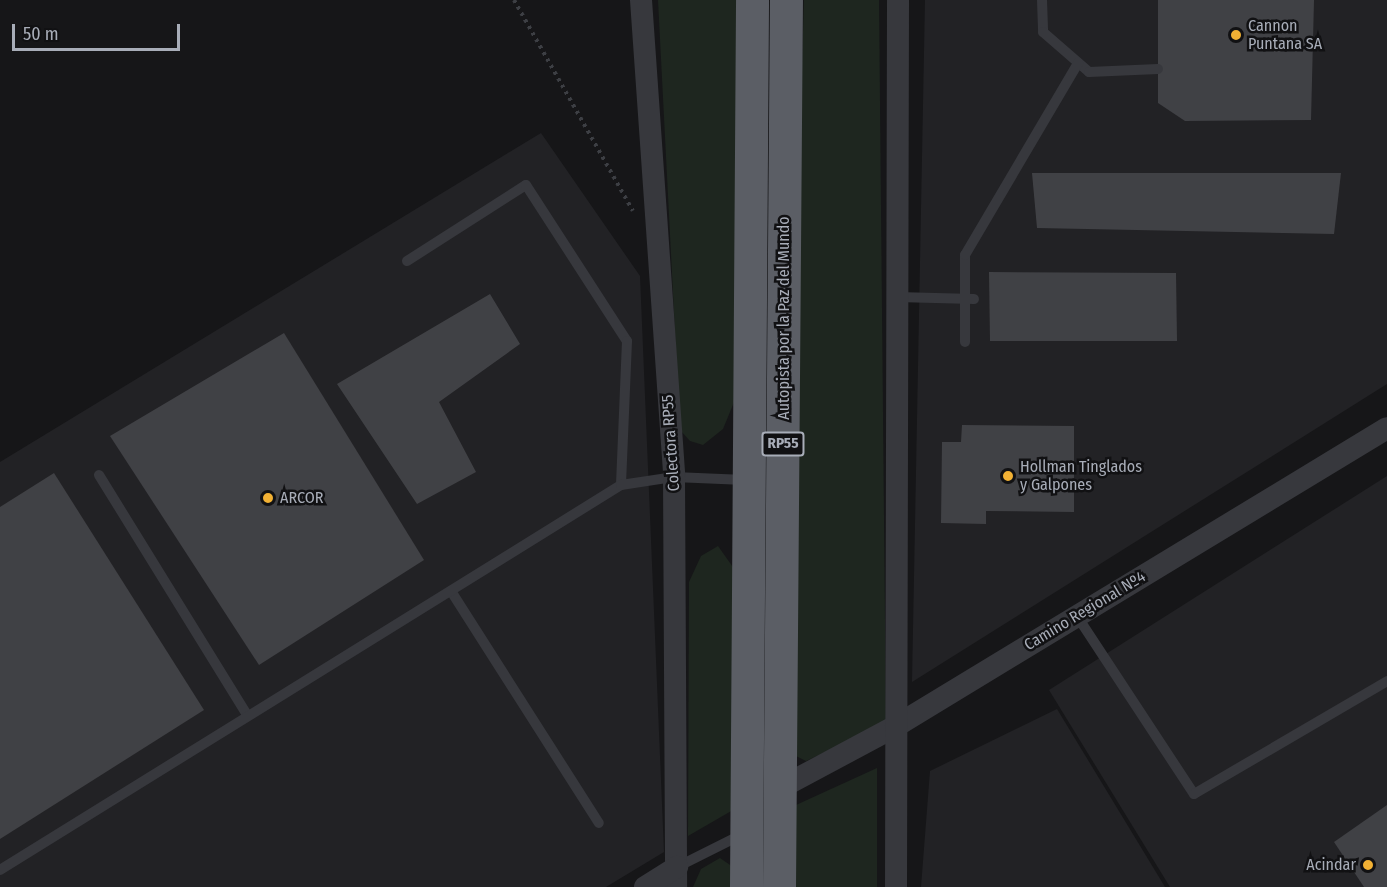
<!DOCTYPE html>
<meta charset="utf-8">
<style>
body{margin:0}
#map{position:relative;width:1387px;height:887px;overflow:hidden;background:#161618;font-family:"Fira Sans Condensed",sans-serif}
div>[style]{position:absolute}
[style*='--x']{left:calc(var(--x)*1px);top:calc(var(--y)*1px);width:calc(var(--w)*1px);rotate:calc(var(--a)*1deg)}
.built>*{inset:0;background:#222225}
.green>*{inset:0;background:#1e261f}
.building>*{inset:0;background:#404145}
.path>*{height:4px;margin-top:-2px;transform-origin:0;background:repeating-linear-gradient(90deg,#3d3f44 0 3px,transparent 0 7.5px)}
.service>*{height:10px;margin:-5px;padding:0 5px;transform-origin:5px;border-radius:5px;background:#37383d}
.minor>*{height:22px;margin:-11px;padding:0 11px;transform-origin:11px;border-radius:11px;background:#37383d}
.trunk>*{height:33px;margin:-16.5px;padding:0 16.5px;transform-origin:16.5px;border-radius:16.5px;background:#5b5e65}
.dots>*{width:16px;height:16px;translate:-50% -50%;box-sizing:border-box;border:3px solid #111113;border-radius:50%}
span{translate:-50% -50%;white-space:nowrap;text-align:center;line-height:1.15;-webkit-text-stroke:5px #111113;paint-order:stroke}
.shield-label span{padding:2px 4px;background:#111113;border:2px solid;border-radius:4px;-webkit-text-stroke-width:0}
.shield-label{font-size:15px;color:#a8adb8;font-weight:700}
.poi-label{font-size:16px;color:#a8adb8}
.left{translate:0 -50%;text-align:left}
.right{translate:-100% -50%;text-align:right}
.street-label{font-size:16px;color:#a8adb8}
.scale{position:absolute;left:12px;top:24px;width:168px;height:27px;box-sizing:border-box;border:3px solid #a8adb8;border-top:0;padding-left:8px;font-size:18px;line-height:21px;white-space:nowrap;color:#a8adb8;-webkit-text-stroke:4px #111113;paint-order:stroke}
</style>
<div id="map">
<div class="built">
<div style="clip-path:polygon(925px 0,1387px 0,1387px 384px,912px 682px)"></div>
<div style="clip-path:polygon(541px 133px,640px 276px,664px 852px,606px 887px,0 887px,0 462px)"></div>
<div style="clip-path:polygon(1387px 476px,1387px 887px,1170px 887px,1049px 690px)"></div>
<div style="clip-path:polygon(1057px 709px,1165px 887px,921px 887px,930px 771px)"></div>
</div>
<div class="green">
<div style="clip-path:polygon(658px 0,743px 0,739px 390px,723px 429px,703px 445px,690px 441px,680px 430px)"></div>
<div style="clip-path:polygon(804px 0,879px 0,886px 724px,806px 761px,794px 755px,797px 218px)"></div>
<div style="clip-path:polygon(718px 546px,735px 570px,733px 810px,688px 836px,689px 582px,701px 556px)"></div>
<div style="clip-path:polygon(877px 768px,877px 887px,795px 887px,796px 805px)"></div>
<div style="clip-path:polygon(720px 858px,733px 867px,733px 887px,693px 887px,701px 869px)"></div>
</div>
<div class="building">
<div style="clip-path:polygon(1158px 0,1314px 0,1311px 120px,1185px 121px,1158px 103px)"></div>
<div style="clip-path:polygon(1032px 173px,1341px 173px,1334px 234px,1037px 228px)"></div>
<div style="clip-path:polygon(989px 272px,1176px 273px,1177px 341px,990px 341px)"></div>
<div style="clip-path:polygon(490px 294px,520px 344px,439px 402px,476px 472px,417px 504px,337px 384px)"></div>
<div style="clip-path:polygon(284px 333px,424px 560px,259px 665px,110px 436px)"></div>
<div style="clip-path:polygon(962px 425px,1074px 426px,1074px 512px,986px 511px,986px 524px,941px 523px,942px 442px,961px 442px)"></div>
<div style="clip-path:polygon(54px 473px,204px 710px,0 839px,0 507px)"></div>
<div style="clip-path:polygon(1387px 805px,1387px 887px,1364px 887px,1334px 842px)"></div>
</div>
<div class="path">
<div style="--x:514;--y:0;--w:242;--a:60.6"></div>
</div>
<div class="service">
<div style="--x:1042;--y:0;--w:32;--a:88"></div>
<div style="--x:1043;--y:32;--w:61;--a:41"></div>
<div style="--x:1089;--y:72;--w:69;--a:-2.5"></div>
<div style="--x:407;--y:261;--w:141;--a:-32.6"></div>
<div style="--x:526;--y:185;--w:186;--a:57.1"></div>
<div style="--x:627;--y:341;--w:144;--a:92.4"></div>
<div style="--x:897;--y:297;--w:77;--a:1.5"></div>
<div style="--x:965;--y:342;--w:87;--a:-90"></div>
<div style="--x:965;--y:255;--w:223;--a:-59.5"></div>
<div style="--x:99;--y:475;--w:283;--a:58.3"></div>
<div style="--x:451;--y:591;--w:275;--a:57.5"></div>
<div style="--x:1077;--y:616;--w:213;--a:56.7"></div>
<div style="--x:1194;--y:794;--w:224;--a:-30.3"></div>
<div style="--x:677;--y:867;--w:72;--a:-26.6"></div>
<div style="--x:0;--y:870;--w:731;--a:-31.8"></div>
<div style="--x:621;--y:485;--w:54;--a:-8.6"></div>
<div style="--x:674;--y:477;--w:71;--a:2.4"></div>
</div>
<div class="minor">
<div style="--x:641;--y:0;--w:478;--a:86"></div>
<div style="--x:674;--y:477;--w:410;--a:89.7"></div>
<div style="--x:780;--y:788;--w:132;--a:-28.1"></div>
<div style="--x:896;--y:726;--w:574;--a:-31.25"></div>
<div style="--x:645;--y:887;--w:38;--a:-32"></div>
<div style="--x:896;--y:887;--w:887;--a:-89.87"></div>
</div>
<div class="trunk">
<div style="--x:746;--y:887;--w:887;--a:-89.61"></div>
<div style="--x:779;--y:887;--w:887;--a:-89.55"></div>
</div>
<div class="dots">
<div style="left:1236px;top:35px;background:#f2b134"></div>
<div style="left:1008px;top:476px;background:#f2b134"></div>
<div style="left:268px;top:498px;background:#f2b134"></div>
<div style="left:1368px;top:865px;background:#f2b134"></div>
</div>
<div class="shield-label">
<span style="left:783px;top:444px">RP55</span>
</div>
<div class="poi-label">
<span class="left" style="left:1248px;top:35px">Cannon<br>Puntana SA</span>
<span class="left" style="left:1020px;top:476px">Hollman Tinglados<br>y Galpones</span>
<span class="left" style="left:280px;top:498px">ARCOR</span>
<span class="right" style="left:1356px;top:865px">Acindar</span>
</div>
<div class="street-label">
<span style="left:784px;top:318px;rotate:-90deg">Autopista por la Paz del Mundo</span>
<span style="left:671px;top:443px;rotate:-94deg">Colectora RP55</span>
<span style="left:1085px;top:611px;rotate:-31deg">Camino Regional Nº4</span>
</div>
<div class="scale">50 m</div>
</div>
